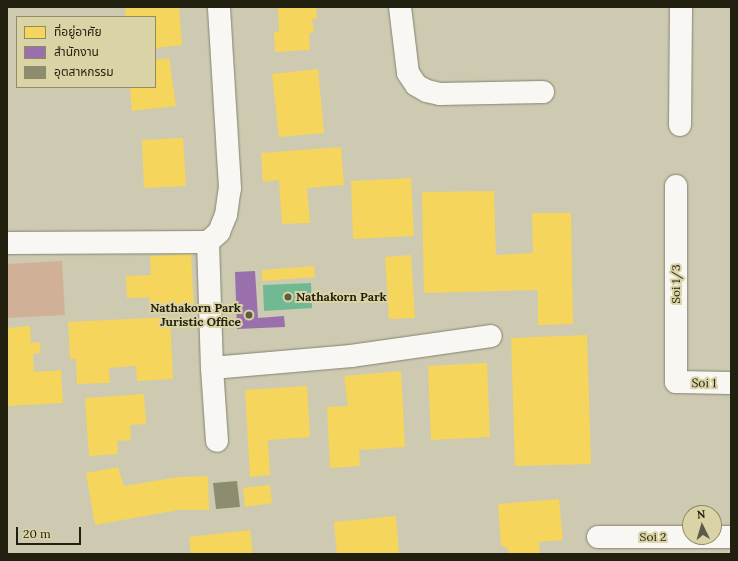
<!DOCTYPE html>
<meta charset="utf-8">
<style>
body{margin:0}
#map{position:relative;width:738px;height:561px;overflow:hidden;background:#cdcab1;font-family:Lora,"Noto Sans Thai",serif}
div>[style]{position:absolute}
[style*='--x']{left:calc(var(--x)*1px);top:calc(var(--y)*1px);width:calc(var(--w)*1px);rotate:calc(var(--a)*1deg)}
.green>*{inset:0;background:#d1b098}
.water>*{inset:0;background:#71b992}
.homes>*{inset:0;background:#f6d55c}
.offices>*{inset:0;background:#9970ab}
.industry>*{inset:0;background:#8c8c6e}
.roads{filter:drop-shadow(0 0 1px #858370) drop-shadow(0 0 1px #858370)}
.minor>*{height:22px;margin:-11px;padding:0 11px;transform-origin:11px;border-radius:11px;background:#f8f7f3}
.dots>*{width:11px;height:11px;translate:-50% -50%;box-sizing:border-box;border:2px solid #d9d3a5;border-radius:50%}
span{translate:-50% -50%;white-space:nowrap;text-align:center;line-height:1.15;-webkit-text-stroke:4px #d9d3a5;paint-order:stroke}
.street-label{font-size:12px;color:#211f0d}
.poi-label{font-size:12px;color:#211f0d;font-weight:700}
.left{translate:0 -50%;text-align:left}
.right{translate:-100% -50%;text-align:right}
.frame{position:absolute;inset:0;border:8px solid #211f0d;pointer-events:none}
.legend{position:absolute;left:16px;top:16px;width:140px;height:72px;box-sizing:border-box;background:#d9d3a5;border:1px solid #8f8b68;margin:0;padding:5px 7px;list-style:none;font-size:12px;color:#211f0d}
.legend li{display:flex;align-items:center;gap:8px;height:20px}
.legend b{width:20px;border:1px solid #8f8b68}
.north{position:absolute;left:682px;top:505px;width:40px;height:40px;box-sizing:border-box;background:#d9d3a5;border:1px solid #8f8b68;border-radius:50%;rotate:355deg;font-size:11px;font-weight:700;line-height:16px;text-align:center;color:#211f0d}
.north::after{content:'';display:block;margin:auto;width:14px;height:18px;background:#5d5b46;clip-path:polygon(50% 0,100% 100%,50% 72%,0 100%)}
.scale{position:absolute;left:16px;top:527px;width:65px;height:18px;box-sizing:border-box;border:2px solid #211f0d;border-top:0;padding-left:5px;font-size:12px;line-height:14px;white-space:nowrap;color:#211f0d;-webkit-text-stroke:3px #d9d3a5;paint-order:stroke}
</style>
<div id="map">
<div class="green">
<div style="clip-path:polygon(62px 261px,65px 315px,7px 318px,7px 264px)"></div>
</div>
<div class="water">
<div style="clip-path:polygon(311px 283px,312px 308px,264px 311px,263px 285px)"></div>
</div>
<div class="homes">
<div style="clip-path:polygon(125px 7px,179px 7px,182px 45px,155px 48px,155px 17px,126px 17px)"></div>
<div style="clip-path:polygon(278px 7px,316px 7px,317px 19px,312px 19px,314px 33px,309px 33px,310px 50px,275px 52px,274px 32px,279px 32px)"></div>
<div style="clip-path:polygon(169px 58px,176px 106px,132px 111px,130px 87px,155px 87px,155px 60px)"></div>
<div style="clip-path:polygon(318px 69px,324px 133px,279px 137px,272px 74px)"></div>
<div style="clip-path:polygon(183px 138px,186px 186px,144px 188px,142px 140px)"></div>
<div style="clip-path:polygon(341px 147px,344px 185px,307px 188px,310px 223px,282px 224px,279px 180px,263px 182px,261px 153px)"></div>
<div style="clip-path:polygon(411px 178px,414px 236px,353px 239px,351px 181px)"></div>
<div style="clip-path:polygon(494px 191px,496px 255px,533px 253px,532px 213px,571px 213px,573px 324px,538px 325px,538px 290px,424px 293px,422px 192px)"></div>
<div style="clip-path:polygon(191px 254px,194px 311px,150px 313px,149px 297px,127px 298px,126px 276px,151px 275px,150px 256px)"></div>
<div style="clip-path:polygon(411px 255px,415px 318px,389px 319px,385px 257px)"></div>
<div style="clip-path:polygon(314px 266px,315px 277px,262px 281px,262px 270px)"></div>
<div style="clip-path:polygon(170px 317px,173px 379px,137px 381px,136px 366px,109px 368px,110px 383px,77px 384px,76px 359px,70px 359px,68px 322px)"></div>
<div style="clip-path:polygon(30px 326px,31px 343px,40px 342px,40px 353px,33px 354px,34px 372px,61px 370px,63px 403px,7px 406px,7px 328px)"></div>
<div style="clip-path:polygon(587px 335px,591px 464px,515px 466px,511px 338px)"></div>
<div style="clip-path:polygon(487px 363px,490px 437px,431px 440px,428px 366px)"></div>
<div style="clip-path:polygon(401px 371px,405px 447px,359px 450px,360px 466px,330px 468px,327px 407px,348px 406px,344px 376px)"></div>
<div style="clip-path:polygon(307px 386px,310px 437px,268px 440px,270px 475px,250px 477px,245px 390px)"></div>
<div style="clip-path:polygon(144px 394px,146px 424px,130px 425px,131px 440px,117px 441px,118px 454px,89px 456px,85px 398px)"></div>
<div style="clip-path:polygon(118px 467px,124px 486px,179px 477px,208px 476px,209px 510px,178px 510px,95px 525px,86px 473px)"></div>
<div style="clip-path:polygon(270px 485px,272px 503px,245px 507px,243px 488px)"></div>
<div style="clip-path:polygon(559px 499px,563px 540px,539px 542px,540px 554px,509px 554px,508px 548px,501px 546px,498px 504px)"></div>
<div style="clip-path:polygon(396px 516px,399px 554px,337px 554px,334px 522px)"></div>
<div style="clip-path:polygon(250px 530px,253px 554px,191px 554px,189px 537px)"></div>
</div>
<div class="offices">
<div style="clip-path:polygon(255px 271px,258px 318px,284px 316px,285px 327px,237px 329px,235px 272px)"></div>
</div>
<div class="industry">
<div style="clip-path:polygon(237px 481px,240px 507px,216px 509px,213px 483px)"></div>
</div>
<div class="roads">
<div class="minor">
<div style="--x:400;--y:7;--w:66;--a:83.1"></div>
<div style="--x:408;--y:73;--w:14;--a:56"></div>
<div style="--x:416;--y:85;--w:13;--a:29"></div>
<div style="--x:427;--y:91;--w:13;--a:13"></div>
<div style="--x:440;--y:94;--w:103;--a:-1.1"></div>
<div style="--x:680;--y:125;--w:118;--a:-89.5"></div>
<div style="--x:676;--y:186;--w:196;--a:90"></div>
<div style="--x:676;--y:382;--w:55;--a:1"></div>
<div style="--x:208;--y:242;--w:126;--a:88.2"></div>
<div style="--x:212;--y:368;--w:73;--a:86.1"></div>
<div style="--x:7;--y:243;--w:201;--a:-0.3"></div>
<div style="--x:208;--y:242;--w:15;--a:-42"></div>
<div style="--x:219;--y:232;--w:18;--a:-68"></div>
<div style="--x:226;--y:215;--w:27;--a:-82"></div>
<div style="--x:230;--y:188;--w:181;--a:-93.5"></div>
<div style="--x:212;--y:368;--w:140;--a:-4.9"></div>
<div style="--x:351;--y:356;--w:141;--a:-8.1"></div>
<div style="--x:598;--y:537;--w:133;--a:0"></div>
</div>
</div>
<div class="dots">
<div style="left:288px;top:297px;background:#5d5b46"></div>
<div style="left:249px;top:315px;background:#5d5b46"></div>
</div>
<div class="street-label">
<span style="left:676px;top:284px;rotate:-90deg">Soi 1/3</span>
<span style="left:704px;top:383px;rotate:1deg">Soi 1</span>
<span style="left:653px;top:537px">Soi 2</span>
</div>
<div class="poi-label">
<span class="left" style="left:296px;top:297px">Nathakorn Park</span>
<span class="right" style="left:241px;top:315px">Nathakorn Park<br>Juristic Office</span>
</div>
<div class="frame"></div>
<ul class="legend">
<li><b style="height:11px;background:#f6d55c"></b>ที่อยู่อาศัย</li>
<li><b style="height:11px;background:#9970ab"></b>สำนักงาน</li>
<li><b style="height:11px;background:#8c8c6e"></b>อุตสาหกรรม</li>
</ul>
<div class="north">N</div>
<div class="scale">20 m</div>
</div>
